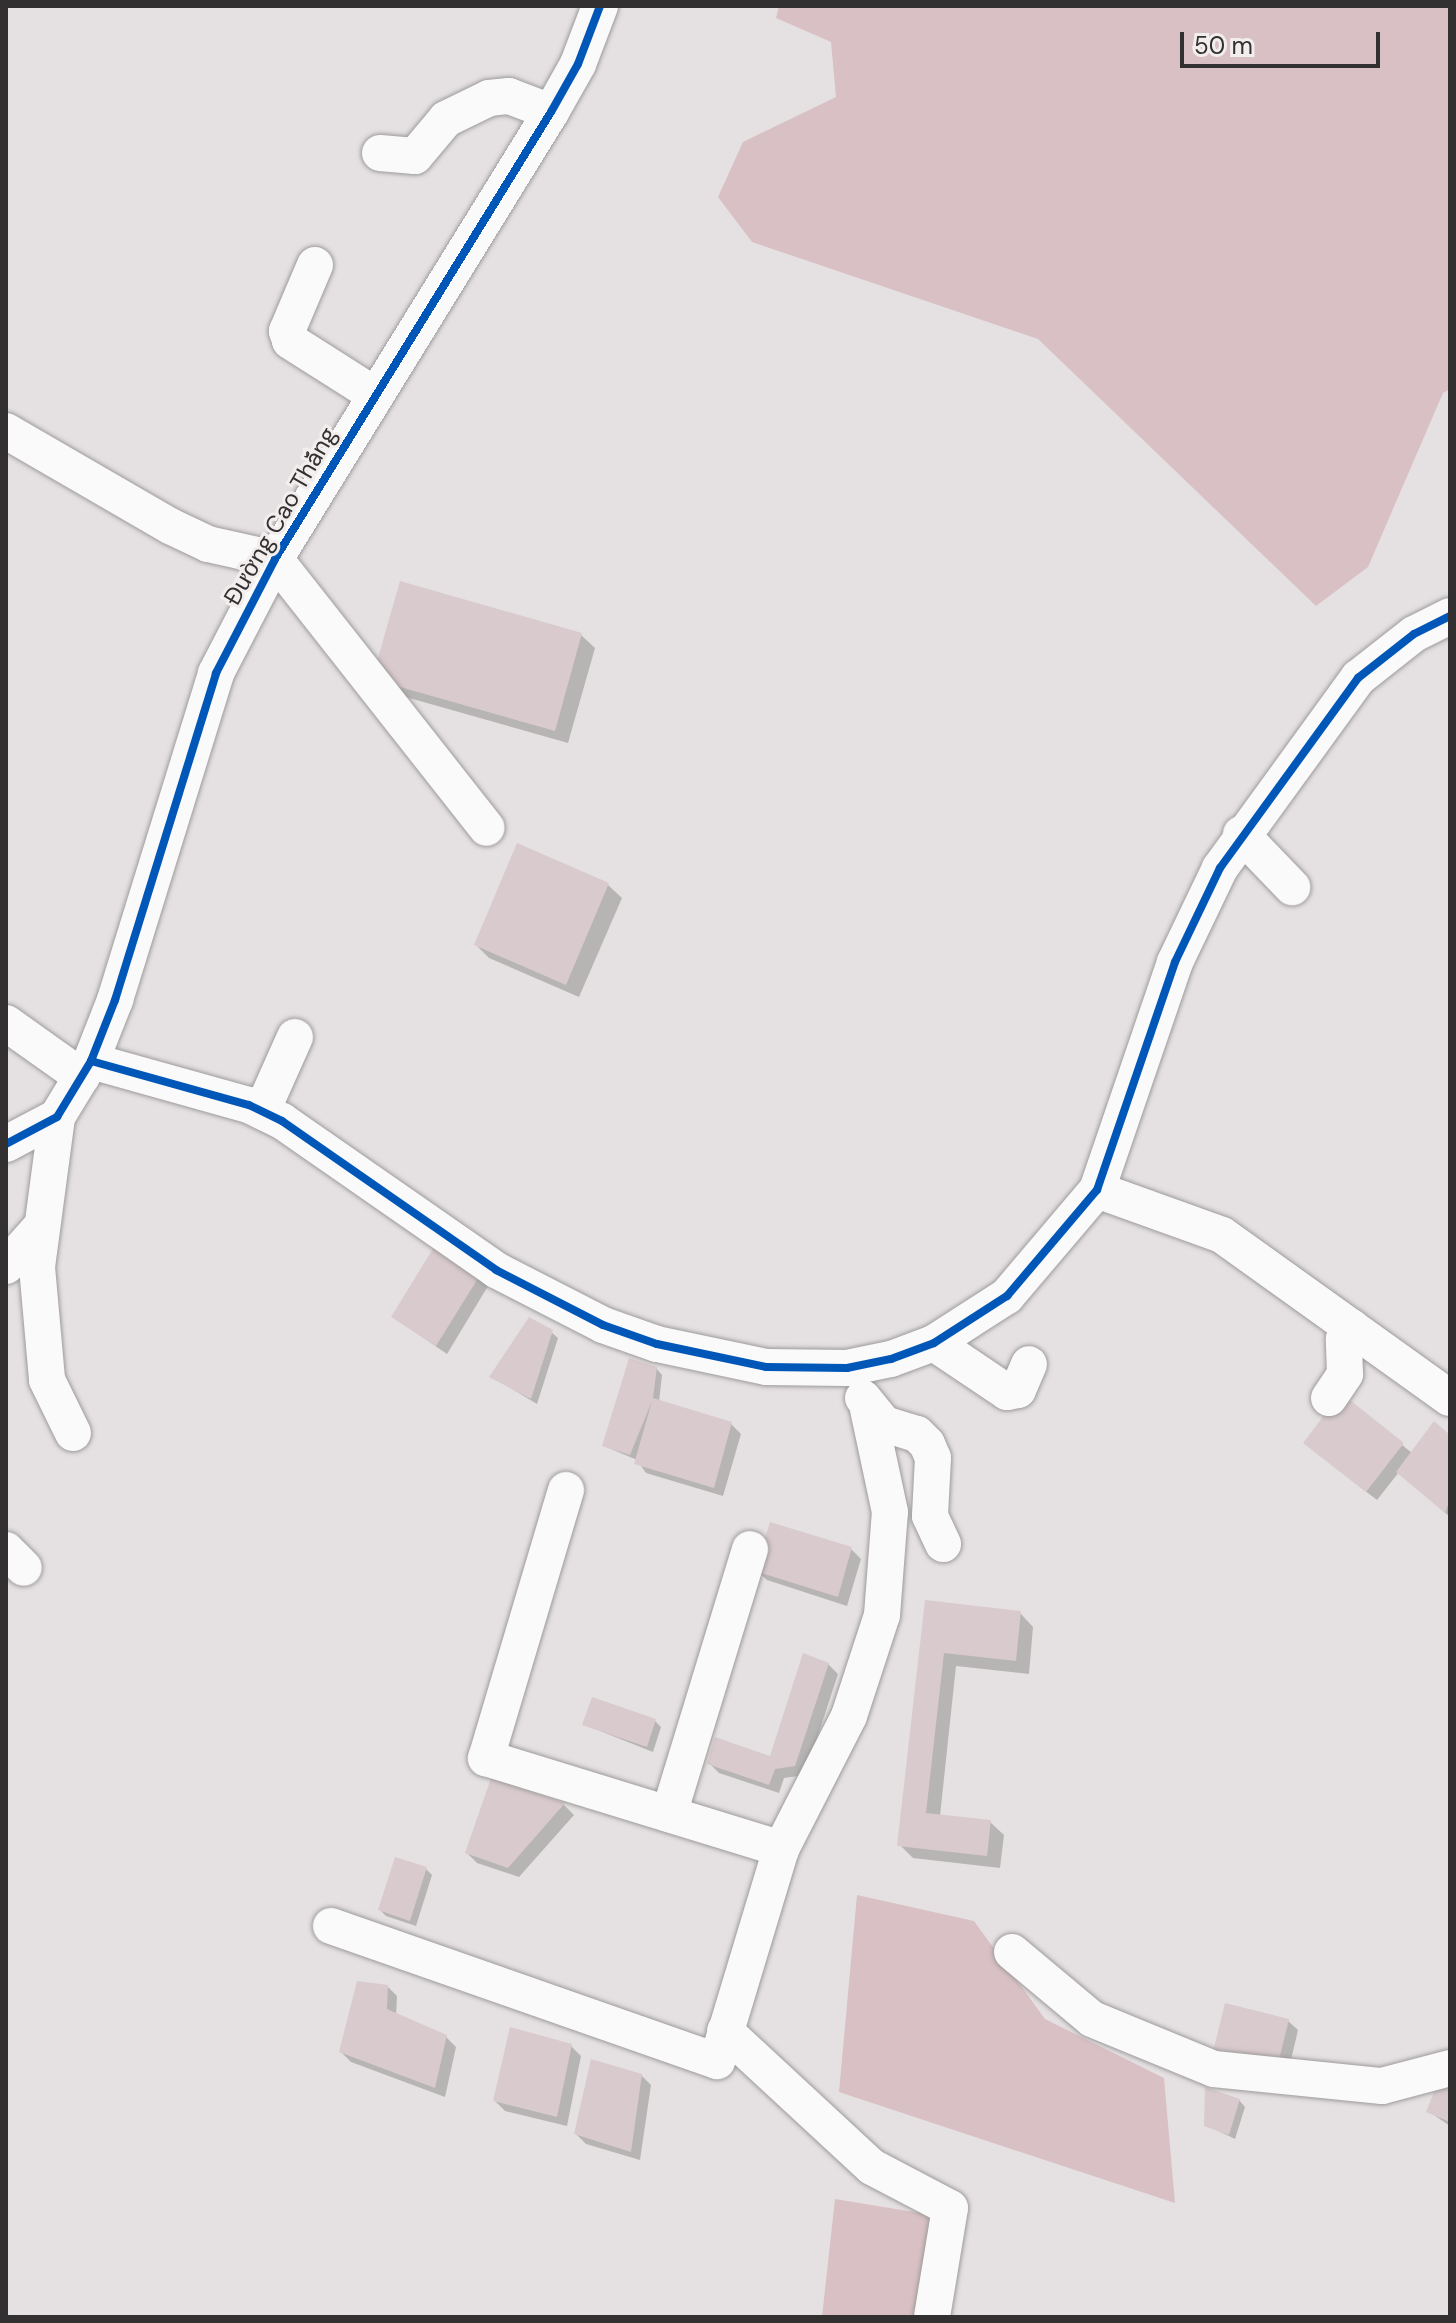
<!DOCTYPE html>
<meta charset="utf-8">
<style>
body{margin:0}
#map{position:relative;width:1456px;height:2323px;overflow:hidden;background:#e5e1e2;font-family:"DM Sans",sans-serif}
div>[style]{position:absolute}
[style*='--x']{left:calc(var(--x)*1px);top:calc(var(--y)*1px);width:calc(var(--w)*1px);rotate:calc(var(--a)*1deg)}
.green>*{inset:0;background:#d9c0c4}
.shadow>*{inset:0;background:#0003}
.building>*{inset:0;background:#d9cacd}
.roads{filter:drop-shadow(0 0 2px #9e9b9b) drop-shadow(0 0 2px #9e9b9b)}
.minor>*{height:36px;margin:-18px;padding:0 18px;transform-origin:18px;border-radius:18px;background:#fbfafb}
.cycleway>*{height:8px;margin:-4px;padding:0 4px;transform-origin:4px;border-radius:4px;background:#0057b8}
span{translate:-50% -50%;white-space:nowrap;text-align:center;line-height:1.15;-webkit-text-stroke:6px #f3eeee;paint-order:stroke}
.street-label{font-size:24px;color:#323031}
.frame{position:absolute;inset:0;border:8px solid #323031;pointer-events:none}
.scale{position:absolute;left:1180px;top:32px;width:200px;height:36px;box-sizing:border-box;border:4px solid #323031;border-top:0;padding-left:10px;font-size:24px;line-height:28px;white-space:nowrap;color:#323031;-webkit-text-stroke:6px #f3eeee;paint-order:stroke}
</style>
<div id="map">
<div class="green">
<div style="clip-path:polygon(779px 6px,1450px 6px,1450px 389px,1443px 393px,1368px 567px,1316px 606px,1038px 339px,752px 242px,718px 197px,743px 142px,836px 97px,831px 42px,776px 18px)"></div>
<div style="clip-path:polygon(857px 1895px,974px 1921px,1045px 2019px,1164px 2078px,1175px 2203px,839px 2092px)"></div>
<div style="clip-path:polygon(835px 2199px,926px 2214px,931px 2222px,920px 2317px,822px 2317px)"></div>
</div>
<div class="shadow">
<div style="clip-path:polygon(402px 583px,581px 635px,595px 648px,568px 743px,388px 692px)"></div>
<div style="clip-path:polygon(608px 885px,622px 898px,579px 997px,489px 958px,476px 945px)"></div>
<div style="clip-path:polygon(434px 1249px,488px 1286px,447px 1354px,393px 1317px)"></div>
<div style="clip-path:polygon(551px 1332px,558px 1338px,537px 1404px,492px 1377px)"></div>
<div style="clip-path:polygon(656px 1368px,662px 1375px,659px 1402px,731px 1424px,741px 1434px,723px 1496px,646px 1473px,637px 1460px,604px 1446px)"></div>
<div style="clip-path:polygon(1342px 1396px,1412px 1453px,1450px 1437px,1450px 1517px,1399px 1472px,1377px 1500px,1315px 1452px)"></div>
<div style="clip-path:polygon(851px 1549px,861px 1559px,847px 1606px,767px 1580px,757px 1571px)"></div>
<div style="clip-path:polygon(926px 1602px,1020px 1613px,1033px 1627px,1029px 1674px,956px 1666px,940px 1816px,990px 1822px,1004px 1835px,1000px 1868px,913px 1858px,900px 1845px)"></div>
<div style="clip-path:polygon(828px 1664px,838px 1674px,805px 1775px,784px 1778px,779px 1793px,719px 1773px,709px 1763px,771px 1758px)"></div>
<div style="clip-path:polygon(655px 1721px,661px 1727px,653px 1752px,585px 1725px)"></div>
<div style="clip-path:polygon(492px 1780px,564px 1805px,574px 1815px,519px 1877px,477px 1863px,467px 1853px)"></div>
<div style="clip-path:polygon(426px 1869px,432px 1875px,416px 1926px,386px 1916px,380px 1910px)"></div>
<div style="clip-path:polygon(387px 1986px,397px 1996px,396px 2016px,446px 2037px,456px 2047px,445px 2097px,351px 2062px,341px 2052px)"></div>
<div style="clip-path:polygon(1288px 2021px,1298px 2030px,1287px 2077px,1225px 2061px)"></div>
<div style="clip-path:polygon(571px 2046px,581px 2056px,567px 2126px,505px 2111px,495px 2101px)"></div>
<div style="clip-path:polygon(641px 2075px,651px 2085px,640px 2160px,586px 2144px,576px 2134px)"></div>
<div style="clip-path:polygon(1450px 2080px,1450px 2126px,1428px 2111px)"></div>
<div style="clip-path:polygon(1239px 2100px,1245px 2107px,1235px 2139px,1206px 2125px)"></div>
</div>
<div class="building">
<div style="clip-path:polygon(400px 581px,582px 633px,555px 731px,372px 679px)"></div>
<div style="clip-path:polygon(517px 843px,609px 883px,566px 985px,474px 945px)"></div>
<div style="clip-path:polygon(434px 1247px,480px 1275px,436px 1346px,391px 1317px)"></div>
<div style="clip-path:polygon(529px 1317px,553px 1330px,531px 1399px,489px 1377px)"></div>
<div style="clip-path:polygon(629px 1358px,657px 1367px,653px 1398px,732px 1422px,714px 1488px,634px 1464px,652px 1401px,630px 1455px,602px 1446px)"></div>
<div style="clip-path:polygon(1341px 1393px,1404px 1443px,1366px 1492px,1303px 1443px)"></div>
<div style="clip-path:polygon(1434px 1421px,1450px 1435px,1450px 1499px,1445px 1513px,1396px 1472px)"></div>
<div style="clip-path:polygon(770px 1522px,852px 1547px,838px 1597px,755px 1571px)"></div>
<div style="clip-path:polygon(925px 1600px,1021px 1611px,1016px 1661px,944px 1653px,926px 1813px,991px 1820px,987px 1856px,897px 1846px)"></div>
<div style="clip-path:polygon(803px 1653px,829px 1663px,795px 1766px,775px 1769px,769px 1785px,707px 1764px,715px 1737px,770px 1756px)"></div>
<div style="clip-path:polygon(592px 1697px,656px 1719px,647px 1747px,582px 1725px)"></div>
<div style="clip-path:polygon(491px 1778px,565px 1803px,508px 1868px,465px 1853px)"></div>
<div style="clip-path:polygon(395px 1857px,427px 1867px,410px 1921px,378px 1910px)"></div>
<div style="clip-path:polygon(357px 1981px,388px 1985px,387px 2009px,447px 2035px,435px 2088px,339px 2052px)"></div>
<div style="clip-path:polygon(1225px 2003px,1289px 2019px,1277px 2068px,1213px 2052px)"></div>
<div style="clip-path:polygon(510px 2027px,572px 2044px,557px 2117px,493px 2101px)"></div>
<div style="clip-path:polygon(591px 2059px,642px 2074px,631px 2152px,574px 2134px)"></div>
<div style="clip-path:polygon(1441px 2074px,1450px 2078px,1450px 2122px,1426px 2112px)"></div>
<div style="clip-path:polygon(1205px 2087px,1240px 2099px,1229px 2135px,1204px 2126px)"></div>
</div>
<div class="roads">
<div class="minor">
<div style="--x:380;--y:153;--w:35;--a:5"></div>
<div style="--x:415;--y:156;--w:48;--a:-50"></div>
<div style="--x:446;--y:119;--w:48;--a:-26"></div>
<div style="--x:489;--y:98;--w:20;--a:-6"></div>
<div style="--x:509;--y:96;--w:45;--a:20.9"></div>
<div style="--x:315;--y:265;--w:72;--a:113"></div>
<div style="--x:287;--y:331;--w:10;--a:73"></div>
<div style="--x:290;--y:341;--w:101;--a:32.4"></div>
<div style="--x:6;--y:431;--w:190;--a:30.1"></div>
<div style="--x:170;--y:526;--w:42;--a:25.3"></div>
<div style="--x:208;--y:544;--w:69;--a:12.6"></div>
<div style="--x:275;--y:559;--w:342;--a:51.8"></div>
<div style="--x:1241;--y:834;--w:74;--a:46.1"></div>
<div style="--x:6;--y:1023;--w:93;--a:35.4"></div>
<div style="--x:91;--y:1061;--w:164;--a:15.6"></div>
<div style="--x:249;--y:1105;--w:37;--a:26"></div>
<div style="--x:282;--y:1121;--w:261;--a:34.8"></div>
<div style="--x:496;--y:1270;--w:120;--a:27.2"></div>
<div style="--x:603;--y:1325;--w:57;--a:19.4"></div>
<div style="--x:657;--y:1344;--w:111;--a:11.9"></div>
<div style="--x:766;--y:1367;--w:81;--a:0.7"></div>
<div style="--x:847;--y:1368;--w:45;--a:-11.6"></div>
<div style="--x:891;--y:1359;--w:46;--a:-20.4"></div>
<div style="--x:934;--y:1343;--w:87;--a:-32.8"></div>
<div style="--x:1007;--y:1296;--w:139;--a:-49.7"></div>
<div style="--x:1097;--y:1190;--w:241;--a:-71.1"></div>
<div style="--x:1175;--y:962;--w:104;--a:-64.4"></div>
<div style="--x:1220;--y:868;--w:235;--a:-54"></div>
<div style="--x:1358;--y:678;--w:71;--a:-38.2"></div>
<div style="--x:1414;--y:634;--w:40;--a:-26.6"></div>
<div style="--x:262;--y:1111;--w:81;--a:-66"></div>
<div style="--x:57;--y:1117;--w:151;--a:97.6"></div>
<div style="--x:37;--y:1267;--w:113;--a:84.9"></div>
<div style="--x:47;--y:1380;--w:59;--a:63.9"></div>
<div style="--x:6;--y:1144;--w:58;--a:-27.9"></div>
<div style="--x:57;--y:1117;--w:66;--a:-58.7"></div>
<div style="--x:91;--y:1061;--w:66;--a:-68.5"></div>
<div style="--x:115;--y:1000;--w:342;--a:-72.8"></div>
<div style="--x:216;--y:673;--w:128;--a:-62.6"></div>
<div style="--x:275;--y:559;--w:525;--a:-58.31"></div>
<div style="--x:551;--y:112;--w:55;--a:-60.6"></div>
<div style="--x:578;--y:64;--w:62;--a:-69.2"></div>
<div style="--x:1097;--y:1190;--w:133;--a:19.8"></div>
<div style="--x:1222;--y:1235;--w:280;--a:35.6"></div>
<div style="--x:6;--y:1266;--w:48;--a:-48.4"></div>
<div style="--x:934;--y:1343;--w:88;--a:33.9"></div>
<div style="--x:1007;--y:1392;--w:11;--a:-10"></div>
<div style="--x:1018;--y:1390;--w:28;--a:-67"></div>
<div style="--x:863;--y:1398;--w:33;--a:51"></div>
<div style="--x:884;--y:1424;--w:34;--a:17"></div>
<div style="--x:917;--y:1434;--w:14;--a:45"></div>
<div style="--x:927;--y:1444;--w:15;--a:67"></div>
<div style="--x:933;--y:1458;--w:58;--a:93"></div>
<div style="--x:930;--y:1516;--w:31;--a:65"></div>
<div style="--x:1329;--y:1398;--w:29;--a:-56"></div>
<div style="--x:1345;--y:1374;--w:35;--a:-92"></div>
<div style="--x:1344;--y:1339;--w:14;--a:-56"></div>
<div style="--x:566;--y:1490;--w:280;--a:106.6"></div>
<div style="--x:486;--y:1758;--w:309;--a:17.1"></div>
<div style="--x:6;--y:1550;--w:25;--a:45"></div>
<div style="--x:669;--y:1814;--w:277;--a:-73"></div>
<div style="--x:331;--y:1926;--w:409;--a:19.3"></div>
<div style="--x:717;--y:2061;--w:221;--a:-73.2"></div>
<div style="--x:781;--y:1849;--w:149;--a:-62.9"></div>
<div style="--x:849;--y:1716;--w:106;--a:-71.9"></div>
<div style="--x:882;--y:1615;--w:103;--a:-85.6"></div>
<div style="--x:890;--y:1512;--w:105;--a:-102.1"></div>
<div style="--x:1012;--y:1952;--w:104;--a:39.9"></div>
<div style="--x:1092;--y:2019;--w:132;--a:22.3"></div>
<div style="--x:1214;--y:2069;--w:169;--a:5.8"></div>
<div style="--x:1382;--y:2086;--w:70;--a:-14.8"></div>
<div style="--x:725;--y:2031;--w:200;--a:42.8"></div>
<div style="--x:872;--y:2167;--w:88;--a:27.7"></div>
<div style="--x:950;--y:2208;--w:110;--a:99.4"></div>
</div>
</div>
<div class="cycleway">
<div style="--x:91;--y:1061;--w:164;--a:15.6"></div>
<div style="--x:249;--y:1105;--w:37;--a:26"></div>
<div style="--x:282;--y:1121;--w:261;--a:34.8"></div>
<div style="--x:496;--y:1270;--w:120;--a:27.2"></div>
<div style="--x:603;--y:1325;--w:57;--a:19.4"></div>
<div style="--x:657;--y:1344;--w:111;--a:11.9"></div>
<div style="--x:766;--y:1367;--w:81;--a:0.7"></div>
<div style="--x:847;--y:1368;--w:45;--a:-11.6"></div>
<div style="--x:891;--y:1359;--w:46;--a:-20.4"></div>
<div style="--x:934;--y:1343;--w:87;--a:-32.8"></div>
<div style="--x:1007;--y:1296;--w:139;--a:-49.7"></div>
<div style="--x:1097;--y:1190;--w:241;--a:-71.1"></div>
<div style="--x:1175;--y:962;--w:104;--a:-64.4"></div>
<div style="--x:1220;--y:868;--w:235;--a:-54"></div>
<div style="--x:1358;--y:678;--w:71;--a:-38.2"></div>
<div style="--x:1414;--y:634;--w:40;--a:-26.6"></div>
<div style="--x:6;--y:1144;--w:58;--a:-27.9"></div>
<div style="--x:57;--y:1117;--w:66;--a:-58.7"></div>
<div style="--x:91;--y:1061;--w:66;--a:-68.5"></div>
<div style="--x:115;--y:1000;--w:342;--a:-72.8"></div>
<div style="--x:216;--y:673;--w:128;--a:-62.6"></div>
<div style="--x:275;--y:559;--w:525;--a:-58.31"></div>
<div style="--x:551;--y:112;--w:55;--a:-60.6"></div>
<div style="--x:578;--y:64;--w:62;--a:-69.2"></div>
</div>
<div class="street-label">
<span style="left:280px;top:516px;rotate:-60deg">Đường Cao Thắng</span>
</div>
<div class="frame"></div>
<div class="scale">50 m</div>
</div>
